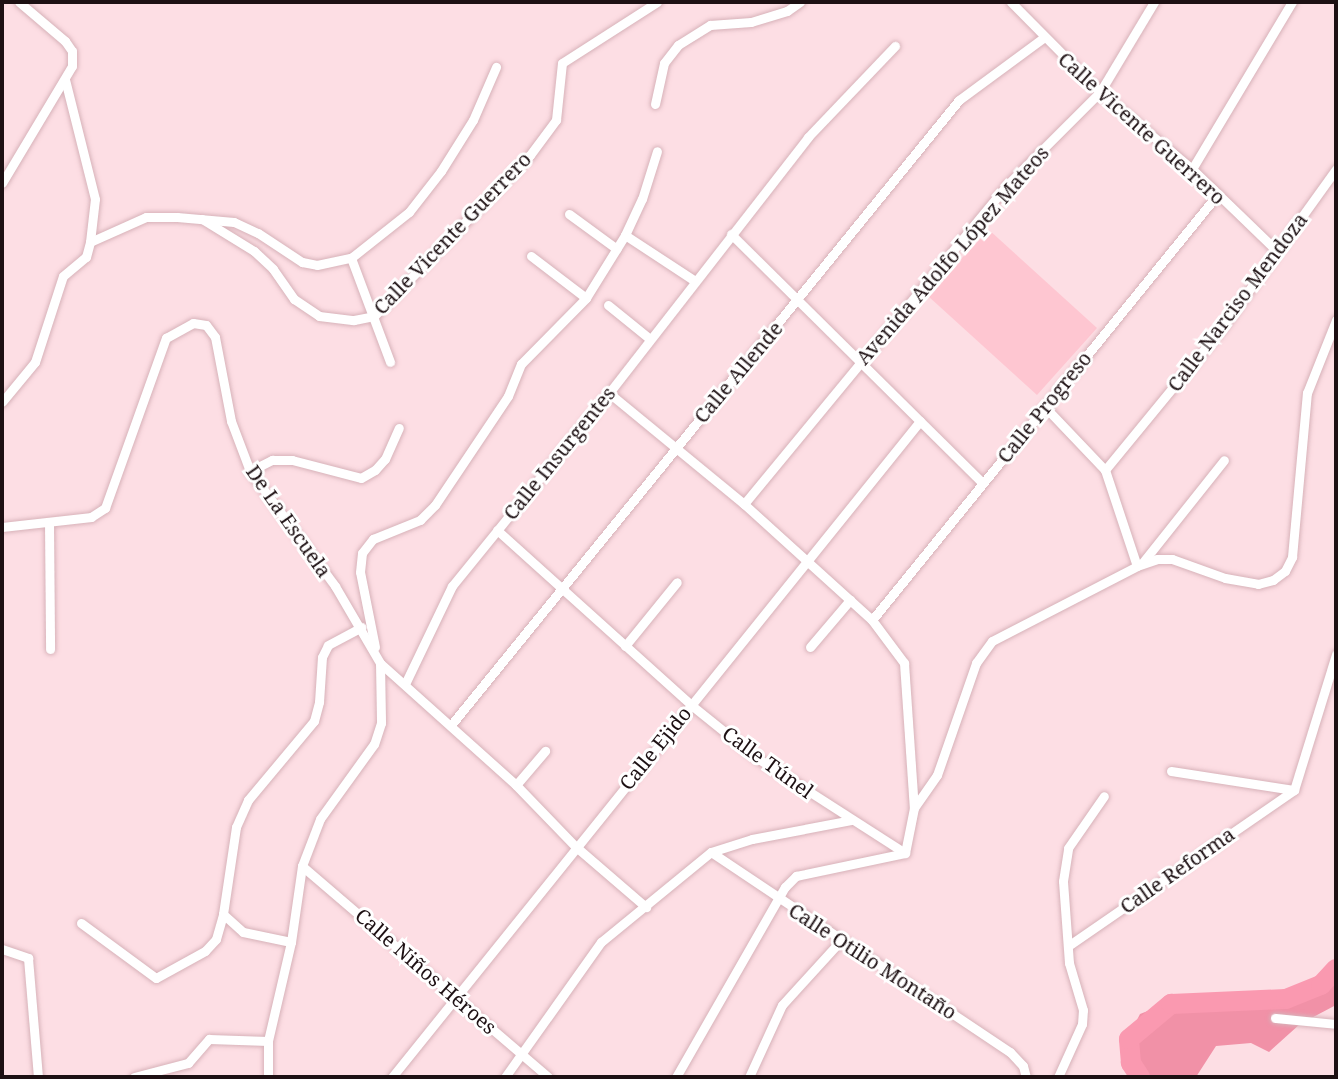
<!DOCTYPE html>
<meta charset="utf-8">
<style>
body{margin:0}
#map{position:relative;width:1338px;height:1079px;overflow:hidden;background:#fddee4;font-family:"Noto Serif",serif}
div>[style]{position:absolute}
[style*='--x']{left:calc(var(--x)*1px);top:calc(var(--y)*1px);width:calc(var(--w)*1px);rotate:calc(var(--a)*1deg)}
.green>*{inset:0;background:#fec6d1}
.forest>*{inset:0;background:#f191a7}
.river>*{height:20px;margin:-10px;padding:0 10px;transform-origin:10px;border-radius:10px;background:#fa99b0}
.roads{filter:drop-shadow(0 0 2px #d7b2b9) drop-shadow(0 0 2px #d7b2b9)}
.minor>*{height:9px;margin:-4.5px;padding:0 4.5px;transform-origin:4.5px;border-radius:4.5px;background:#fff}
span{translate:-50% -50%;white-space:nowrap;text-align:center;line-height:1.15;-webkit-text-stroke:6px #fff;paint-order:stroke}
.street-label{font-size:20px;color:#1d1013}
.frame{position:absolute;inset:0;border:4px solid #1d1013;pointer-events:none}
</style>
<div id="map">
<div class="green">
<div style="clip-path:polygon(988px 229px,1097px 328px,1037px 395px,928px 296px)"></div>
</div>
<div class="forest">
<div style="clip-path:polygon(1336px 962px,1336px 1005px,1300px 1024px,1269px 1052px,1251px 1043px,1216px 1046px,1196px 1077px,1141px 1077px,1129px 1036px,1140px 1014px,1163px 1005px,1194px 1001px,1274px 1005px,1302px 996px,1323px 980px)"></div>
</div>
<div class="river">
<div style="--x:1140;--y:1077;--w:17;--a:-123"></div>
<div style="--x:1131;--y:1063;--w:24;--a:-95"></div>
<div style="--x:1129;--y:1039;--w:55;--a:-39.8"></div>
<div style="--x:1171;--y:1004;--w:115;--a:-2.5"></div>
<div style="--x:1286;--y:999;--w:38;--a:-22"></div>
<div style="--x:1321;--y:985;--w:22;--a:-47"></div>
</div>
<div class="roads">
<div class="minor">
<div style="--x:1011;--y:2;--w:127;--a:45.3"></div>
<div style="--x:1100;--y:92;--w:120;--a:39.9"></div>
<div style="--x:1192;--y:169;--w:117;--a:44"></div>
<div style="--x:655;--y:104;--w:42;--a:-77.6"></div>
<div style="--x:664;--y:63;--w:23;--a:-52"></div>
<div style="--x:678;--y:45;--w:38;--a:-32"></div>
<div style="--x:710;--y:25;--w:41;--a:-4.2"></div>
<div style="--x:751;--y:22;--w:38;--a:-17"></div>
<div style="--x:787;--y:11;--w:16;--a:-35"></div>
<div style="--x:1192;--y:169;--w:195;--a:-59.1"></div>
<div style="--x:2;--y:183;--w:136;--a:-59.1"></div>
<div style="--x:72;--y:66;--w:15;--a:-90"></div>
<div style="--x:72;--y:51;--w:12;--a:-125"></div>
<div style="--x:65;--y:41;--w:60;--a:-139.7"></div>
<div style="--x:569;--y:214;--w:59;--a:36.1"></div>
<div style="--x:202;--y:219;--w:61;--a:31.6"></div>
<div style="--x:254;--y:251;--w:26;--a:43"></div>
<div style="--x:273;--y:269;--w:37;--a:55"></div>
<div style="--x:294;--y:299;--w:30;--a:34"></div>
<div style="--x:319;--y:316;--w:35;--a:7"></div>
<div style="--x:354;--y:320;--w:20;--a:-11"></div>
<div style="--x:374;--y:316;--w:224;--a:-45.9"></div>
<div style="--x:530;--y:155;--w:44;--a:-53.4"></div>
<div style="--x:556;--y:120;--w:57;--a:-84"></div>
<div style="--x:562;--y:63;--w:113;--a:-32.7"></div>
<div style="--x:731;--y:234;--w:353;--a:44.7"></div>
<div style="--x:625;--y:235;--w:84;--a:33.3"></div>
<div style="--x:90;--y:242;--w:61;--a:-24.1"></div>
<div style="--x:146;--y:217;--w:31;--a:0"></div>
<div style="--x:177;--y:217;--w:57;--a:5"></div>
<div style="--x:234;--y:222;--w:26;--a:25"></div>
<div style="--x:258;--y:233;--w:53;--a:33.4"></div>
<div style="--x:302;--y:262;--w:15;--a:11"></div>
<div style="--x:317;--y:265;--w:35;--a:-12"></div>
<div style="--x:351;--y:258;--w:74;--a:-38.4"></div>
<div style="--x:409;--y:212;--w:52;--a:-52"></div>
<div style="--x:441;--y:171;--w:60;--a:-57.9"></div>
<div style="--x:473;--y:120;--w:58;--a:-66.5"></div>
<div style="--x:531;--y:256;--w:69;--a:37.4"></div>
<div style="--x:351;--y:258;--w:111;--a:69.4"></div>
<div style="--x:608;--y:305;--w:54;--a:39"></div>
<div style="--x:609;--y:393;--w:175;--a:39.4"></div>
<div style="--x:744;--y:504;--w:173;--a:42.2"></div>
<div style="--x:872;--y:620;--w:54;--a:53.3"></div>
<div style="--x:904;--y:663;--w:145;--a:86.1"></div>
<div style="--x:2;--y:402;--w:52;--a:-50.5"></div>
<div style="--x:35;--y:362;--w:90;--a:-72"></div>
<div style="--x:63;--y:276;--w:30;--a:-40"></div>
<div style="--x:86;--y:257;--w:16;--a:-75"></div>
<div style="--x:90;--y:242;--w:43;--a:-83.4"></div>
<div style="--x:95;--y:199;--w:123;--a:-104.1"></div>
<div style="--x:1045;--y:407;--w:87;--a:46.4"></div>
<div style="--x:1105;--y:470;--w:101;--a:71.6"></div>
<div style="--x:1105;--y:470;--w:188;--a:-50.6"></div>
<div style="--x:1224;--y:325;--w:192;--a:-54.3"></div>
<div style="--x:250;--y:471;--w:25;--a:-27"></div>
<div style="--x:272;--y:460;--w:20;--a:0"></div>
<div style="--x:292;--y:460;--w:71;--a:14.6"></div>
<div style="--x:361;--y:478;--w:16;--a:-30"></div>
<div style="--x:375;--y:470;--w:15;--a:-48"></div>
<div style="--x:385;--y:459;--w:34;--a:-66"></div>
<div style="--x:744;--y:504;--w:415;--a:-50.5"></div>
<div style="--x:1008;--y:184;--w:130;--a:-45"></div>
<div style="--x:1100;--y:92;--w:105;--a:-59"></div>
<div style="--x:49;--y:523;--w:126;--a:89.5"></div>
<div style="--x:2;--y:527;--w:90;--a:-6.4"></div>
<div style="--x:91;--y:517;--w:17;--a:-33"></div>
<div style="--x:105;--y:508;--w:181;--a:-70.3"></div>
<div style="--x:166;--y:338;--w:31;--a:-29"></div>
<div style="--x:193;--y:323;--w:13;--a:9"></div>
<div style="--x:206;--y:325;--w:15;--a:53"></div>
<div style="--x:215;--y:337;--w:86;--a:79.2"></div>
<div style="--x:231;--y:421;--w:53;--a:69.2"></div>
<div style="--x:250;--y:471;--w:143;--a:53.5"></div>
<div style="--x:335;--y:586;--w:89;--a:59.7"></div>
<div style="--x:380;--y:663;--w:60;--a:89"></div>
<div style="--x:381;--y:723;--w:22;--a:108"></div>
<div style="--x:374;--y:744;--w:92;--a:125.8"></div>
<div style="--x:320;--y:819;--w:50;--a:111"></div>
<div style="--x:302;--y:866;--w:77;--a:98.2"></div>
<div style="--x:291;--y:942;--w:102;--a:103.1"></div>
<div style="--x:268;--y:1041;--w:36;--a:90"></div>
<div style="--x:497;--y:530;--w:260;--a:42"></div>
<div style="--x:690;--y:704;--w:86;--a:38.9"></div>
<div style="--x:757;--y:758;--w:176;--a:32.7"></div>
<div style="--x:1143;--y:562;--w:130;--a:-51.5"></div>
<div style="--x:872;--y:620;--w:547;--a:-50.93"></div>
<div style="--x:625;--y:646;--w:82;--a:-50.9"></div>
<div style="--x:375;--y:647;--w:76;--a:-101.3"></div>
<div style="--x:360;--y:572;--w:19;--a:-84"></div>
<div style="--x:362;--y:553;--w:18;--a:-52"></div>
<div style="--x:373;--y:539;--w:51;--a:-22"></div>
<div style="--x:420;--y:520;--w:21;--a:-45"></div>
<div style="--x:435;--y:505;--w:131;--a:-56.2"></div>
<div style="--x:508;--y:396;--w:35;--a:-68"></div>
<div style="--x:521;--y:364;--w:93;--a:-45.4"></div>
<div style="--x:586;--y:298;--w:74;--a:-58.2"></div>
<div style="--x:625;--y:235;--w:40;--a:-65"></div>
<div style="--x:642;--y:199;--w:50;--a:-72.6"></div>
<div style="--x:810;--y:647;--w:62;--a:-49.6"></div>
<div style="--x:380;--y:663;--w:183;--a:41.9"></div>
<div style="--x:516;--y:785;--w:85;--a:46"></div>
<div style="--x:575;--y:846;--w:94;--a:40.7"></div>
<div style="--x:405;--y:684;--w:109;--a:-64.4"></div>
<div style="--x:452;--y:586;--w:249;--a:-50.9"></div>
<div style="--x:609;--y:393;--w:324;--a:-52.1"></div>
<div style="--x:808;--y:137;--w:126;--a:-46.3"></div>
<div style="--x:451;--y:725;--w:805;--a:-50.9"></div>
<div style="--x:959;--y:100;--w:104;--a:-36.4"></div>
<div style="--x:1171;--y:771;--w:124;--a:8.8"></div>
<div style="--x:516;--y:785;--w:45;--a:-49.5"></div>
<div style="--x:711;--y:852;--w:360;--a:33.8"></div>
<div style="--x:1010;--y:1052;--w:19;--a:47"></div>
<div style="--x:1023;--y:1066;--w:11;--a:75"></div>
<div style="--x:302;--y:866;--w:324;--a:40.6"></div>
<div style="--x:223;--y:914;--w:27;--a:42"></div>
<div style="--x:243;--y:932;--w:49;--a:11.8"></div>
<div style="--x:81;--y:923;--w:93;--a:36.3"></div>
<div style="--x:156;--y:978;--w:56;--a:-28.9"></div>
<div style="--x:205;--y:951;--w:16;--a:-47"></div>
<div style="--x:216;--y:939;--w:26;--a:-74"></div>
<div style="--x:223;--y:914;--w:88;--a:-81.5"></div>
<div style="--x:236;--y:827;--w:30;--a:-66"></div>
<div style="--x:248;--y:800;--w:103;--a:-50.1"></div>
<div style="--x:314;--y:721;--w:20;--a:-75"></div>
<div style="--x:319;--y:702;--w:45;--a:-86.2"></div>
<div style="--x:322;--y:657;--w:13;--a:-63"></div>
<div style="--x:328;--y:645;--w:38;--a:-28"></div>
<div style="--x:1068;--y:946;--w:275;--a:-34.6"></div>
<div style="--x:1294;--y:790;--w:142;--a:-72.8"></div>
<div style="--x:2;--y:949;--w:28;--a:19"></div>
<div style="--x:28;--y:958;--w:119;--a:85.2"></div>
<div style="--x:1275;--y:1018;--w:61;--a:5.6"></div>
<div style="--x:134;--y:1077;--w:56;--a:-14.5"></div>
<div style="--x:188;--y:1063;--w:32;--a:-49"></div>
<div style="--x:209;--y:1039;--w:59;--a:1.9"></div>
<div style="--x:392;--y:1077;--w:842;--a:-51.17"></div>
<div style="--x:505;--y:1077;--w:166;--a:-54.6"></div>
<div style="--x:601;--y:942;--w:142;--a:-39.3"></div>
<div style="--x:711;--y:852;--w:43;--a:-17.6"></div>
<div style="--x:752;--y:839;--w:102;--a:-10.8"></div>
<div style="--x:676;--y:1077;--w:219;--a:-60.2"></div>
<div style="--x:785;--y:887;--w:16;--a:-45"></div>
<div style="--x:796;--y:876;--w:111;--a:-11.9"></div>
<div style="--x:905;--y:853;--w:46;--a:-78.7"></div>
<div style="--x:914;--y:808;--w:40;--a:-55.1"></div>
<div style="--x:937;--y:775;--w:119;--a:-70.8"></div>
<div style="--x:976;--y:663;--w:27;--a:-54"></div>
<div style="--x:992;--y:641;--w:163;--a:-27.3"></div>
<div style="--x:1137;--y:566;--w:21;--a:-19"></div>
<div style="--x:1157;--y:559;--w:15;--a:0"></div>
<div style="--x:1172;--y:559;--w:56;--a:19.7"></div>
<div style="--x:1225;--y:578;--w:34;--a:10"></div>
<div style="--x:1258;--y:584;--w:16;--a:-15"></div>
<div style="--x:1273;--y:580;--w:15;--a:-37"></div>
<div style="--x:1285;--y:571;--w:16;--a:-63"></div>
<div style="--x:1292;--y:557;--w:165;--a:-84.8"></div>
<div style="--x:1307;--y:393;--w:79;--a:-68.3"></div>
<div style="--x:749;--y:1077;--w:79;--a:-65.4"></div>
<div style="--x:782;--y:1005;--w:89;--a:-47.7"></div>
<div style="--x:1058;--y:1077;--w:58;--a:-65.6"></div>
<div style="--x:1082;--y:1024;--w:14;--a:-86"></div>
<div style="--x:1083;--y:1010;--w:49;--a:-106.6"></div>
<div style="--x:1069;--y:963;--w:82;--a:-94.2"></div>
<div style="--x:1063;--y:881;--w:33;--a:-81"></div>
<div style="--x:1068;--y:848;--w:63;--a:-55.3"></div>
</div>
</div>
<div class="street-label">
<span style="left:1142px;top:128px;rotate:42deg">Calle Vicente Guerrero</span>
<span style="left:452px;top:233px;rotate:-46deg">Calle Vicente Guerrero</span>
<span style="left:952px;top:255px;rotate:-49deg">Avenida Adolfo López Mateos</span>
<span style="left:1237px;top:302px;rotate:-53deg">Calle Narciso Mendoza</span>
<span style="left:738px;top:372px;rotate:-50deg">Calle Allende</span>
<span style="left:1044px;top:407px;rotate:-51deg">Calle Progreso</span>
<span style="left:559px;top:453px;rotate:-51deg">Calle Insurgentes</span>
<span style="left:289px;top:521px;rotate:55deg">De La Escuela</span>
<span style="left:655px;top:748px;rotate:-51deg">Calle Ejido</span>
<span style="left:768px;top:762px;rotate:36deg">Calle Túnel</span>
<span style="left:1177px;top:870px;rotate:-35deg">Calle Reforma</span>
<span style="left:873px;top:961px;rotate:33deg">Calle Otilio Montaño</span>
<span style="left:426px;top:971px;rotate:41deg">Calle Niños Héroes</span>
</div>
<div class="frame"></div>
</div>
